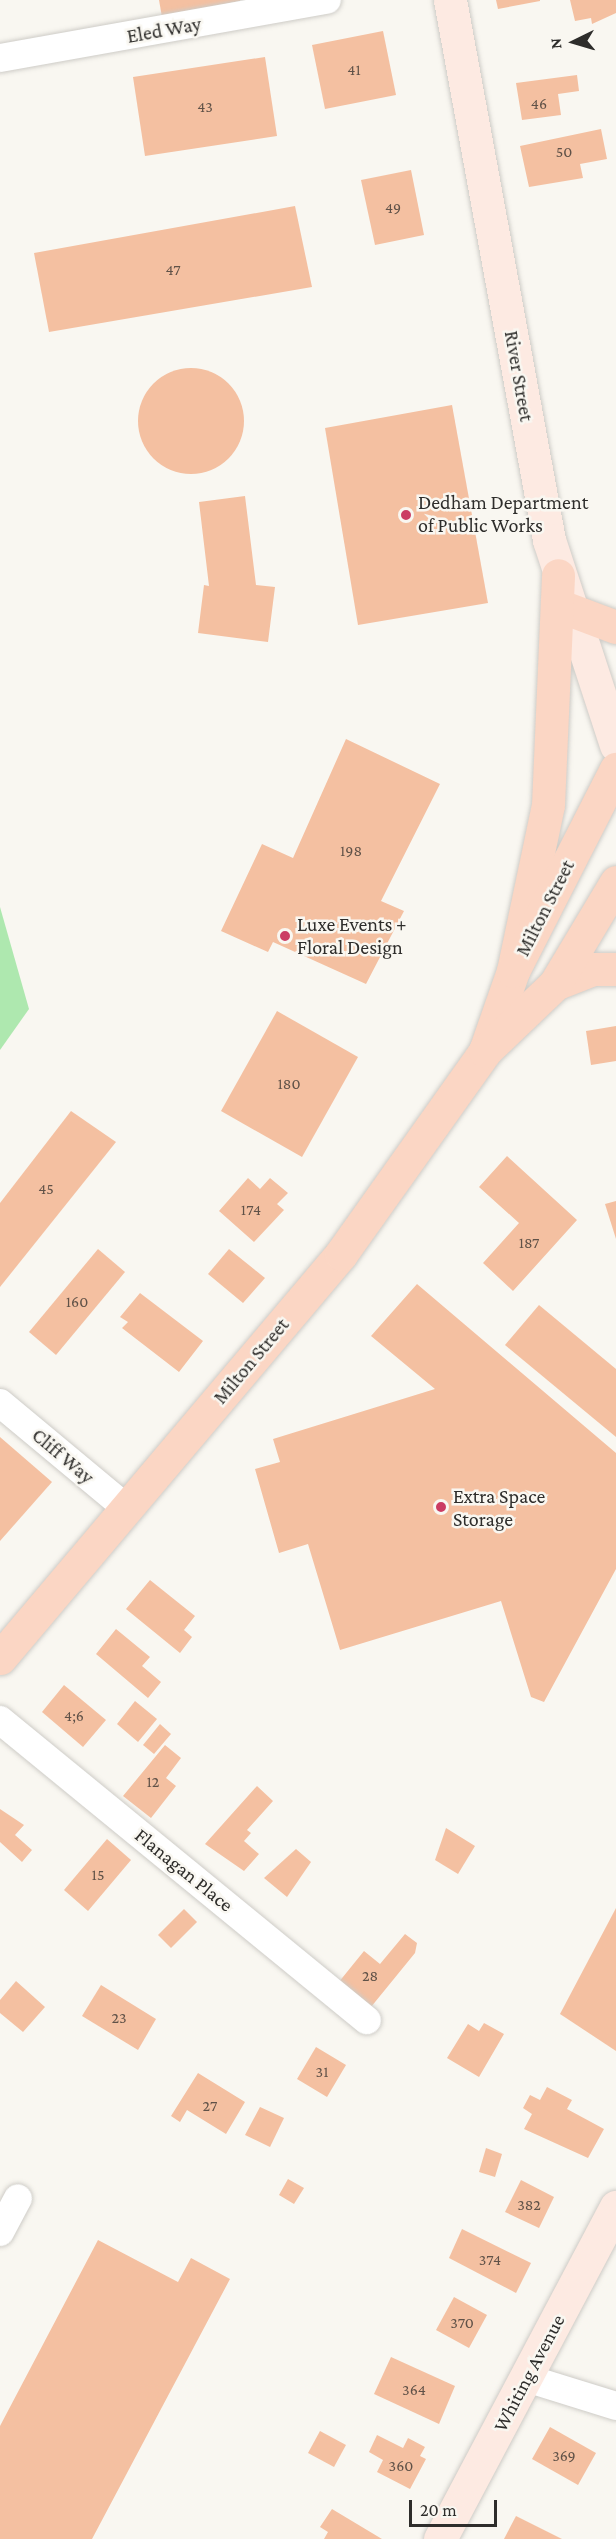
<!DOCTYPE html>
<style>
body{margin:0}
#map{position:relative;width:616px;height:2539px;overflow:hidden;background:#f9f7f1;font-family:"Crimson Pro",serif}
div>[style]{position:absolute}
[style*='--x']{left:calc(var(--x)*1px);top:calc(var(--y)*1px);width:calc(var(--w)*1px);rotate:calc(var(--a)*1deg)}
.green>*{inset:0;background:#aee8af}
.building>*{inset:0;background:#f4c0a1}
.round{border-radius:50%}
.roads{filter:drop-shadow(0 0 2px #ceccc7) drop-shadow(0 0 2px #ceccc7)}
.street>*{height:28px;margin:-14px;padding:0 14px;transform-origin:14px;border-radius:14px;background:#fff}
.secondary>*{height:33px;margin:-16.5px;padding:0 16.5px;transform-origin:16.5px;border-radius:16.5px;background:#fdeae2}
.primary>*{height:33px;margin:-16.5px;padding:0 16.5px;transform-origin:16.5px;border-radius:16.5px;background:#fbd6c4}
.dots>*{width:16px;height:16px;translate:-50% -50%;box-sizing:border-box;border:3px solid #f9f7f1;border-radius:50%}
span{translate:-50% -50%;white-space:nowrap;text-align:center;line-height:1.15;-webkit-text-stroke:5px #f9f7f1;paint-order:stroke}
.number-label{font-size:16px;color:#605248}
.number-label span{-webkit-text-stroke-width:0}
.street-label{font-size:20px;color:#2e2d2b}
.poi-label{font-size:20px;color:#2e2d2b}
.left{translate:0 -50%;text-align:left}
.north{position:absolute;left:544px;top:12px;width:60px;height:60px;-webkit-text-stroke:4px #f9f7f1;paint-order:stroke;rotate:265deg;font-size:16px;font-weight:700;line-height:24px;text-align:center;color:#2e2d2b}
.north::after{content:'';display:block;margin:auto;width:21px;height:27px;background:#2e2d2b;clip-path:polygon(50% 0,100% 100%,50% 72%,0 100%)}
.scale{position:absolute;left:409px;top:2500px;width:88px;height:27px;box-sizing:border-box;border:3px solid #2e2d2b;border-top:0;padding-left:8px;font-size:18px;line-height:21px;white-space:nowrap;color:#2e2d2b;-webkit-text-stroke:4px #f9f7f1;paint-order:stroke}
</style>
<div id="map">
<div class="green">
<div style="clip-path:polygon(0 907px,29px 1009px,0 1050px)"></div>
</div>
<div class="building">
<div style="clip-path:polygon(159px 0,240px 0,240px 1px,162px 17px)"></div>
<div style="clip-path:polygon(496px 0,540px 0,540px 1px,498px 9px)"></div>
<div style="clip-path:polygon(570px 0,616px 0,616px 13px,592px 24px,591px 18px,575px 21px)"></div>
<div style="clip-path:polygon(383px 31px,396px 95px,325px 109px,312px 45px)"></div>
<div style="clip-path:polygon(265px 57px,277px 136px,145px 156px,133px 77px)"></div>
<div style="clip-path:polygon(577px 75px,579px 91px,558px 94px,561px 115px,522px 120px,516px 83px)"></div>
<div style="clip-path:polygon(601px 129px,607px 159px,580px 164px,583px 178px,529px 187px,520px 146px)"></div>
<div style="clip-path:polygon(411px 170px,424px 235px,375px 245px,361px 180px)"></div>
<div style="clip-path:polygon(295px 206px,312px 287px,49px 332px,34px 253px)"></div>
<div class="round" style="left:138px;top:368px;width:106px;height:106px"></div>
<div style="clip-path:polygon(452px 405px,488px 603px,358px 625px,325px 428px)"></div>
<div style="clip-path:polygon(245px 496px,256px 585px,275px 587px,268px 642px,198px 633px,204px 585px,209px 586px,199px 502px)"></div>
<div style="clip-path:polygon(346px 739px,440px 784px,381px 901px,404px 911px,366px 984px,273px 942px,268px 952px,221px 931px,262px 844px,293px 858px)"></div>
<div style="clip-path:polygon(277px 1011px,358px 1057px,302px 1157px,221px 1111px)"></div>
<div style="clip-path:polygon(616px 1026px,616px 1061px,591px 1065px,586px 1031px)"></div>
<div style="clip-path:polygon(71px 1111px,116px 1142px,0 1287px,0 1203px)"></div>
<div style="clip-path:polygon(507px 1156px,577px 1220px,513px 1291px,483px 1263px,519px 1223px,479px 1187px)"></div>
<div style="clip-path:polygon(248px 1178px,260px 1189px,270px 1178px,288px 1193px,277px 1204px,284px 1210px,254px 1242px,219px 1211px)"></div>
<div style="clip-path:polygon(616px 1201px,616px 1239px,605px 1204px)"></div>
<div style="clip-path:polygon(98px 1249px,125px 1272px,56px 1355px,29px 1332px)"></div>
<div style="clip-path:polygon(229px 1249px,265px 1278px,243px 1303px,208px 1274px)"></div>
<div style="clip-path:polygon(417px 1284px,616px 1453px,616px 1569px,544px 1702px,531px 1697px,501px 1601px,340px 1650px,308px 1544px,279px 1553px,255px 1469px,280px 1462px,273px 1439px,435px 1389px,371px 1336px)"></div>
<div style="clip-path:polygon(140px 1293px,203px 1341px,179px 1372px,122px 1328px,128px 1322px,120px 1317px)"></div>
<div style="clip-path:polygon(539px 1305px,616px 1369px,616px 1437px,505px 1345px)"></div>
<div style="clip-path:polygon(0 1437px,52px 1482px,0 1541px)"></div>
<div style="clip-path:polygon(150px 1580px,195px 1616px,184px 1630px,192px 1637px,180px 1653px,126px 1609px)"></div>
<div style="clip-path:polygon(116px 1629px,150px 1657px,142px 1666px,161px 1682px,148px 1698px,96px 1654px)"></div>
<div style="clip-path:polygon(64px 1685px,106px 1720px,83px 1747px,42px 1712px)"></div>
<div style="clip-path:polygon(135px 1701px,157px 1719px,138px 1742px,117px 1724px)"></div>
<div style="clip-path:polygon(160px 1724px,171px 1734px,154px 1754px,143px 1745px)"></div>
<div style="clip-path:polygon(165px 1745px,181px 1758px,166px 1778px,176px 1786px,151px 1818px,123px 1796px)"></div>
<div style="clip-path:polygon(257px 1786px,273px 1801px,247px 1830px,251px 1833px,244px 1841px,259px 1854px,244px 1871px,205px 1844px)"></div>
<div style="clip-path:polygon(0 1809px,24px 1825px,15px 1835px,32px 1850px,22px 1862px,0 1842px)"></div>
<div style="clip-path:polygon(446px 1828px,475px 1846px,458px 1874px,435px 1860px)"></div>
<div style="clip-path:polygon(107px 1839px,131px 1860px,88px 1911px,64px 1890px)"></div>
<div style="clip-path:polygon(296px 1849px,311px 1862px,287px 1897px,264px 1878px)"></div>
<div style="clip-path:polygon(616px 1908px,616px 2051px,560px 2014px)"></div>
<div style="clip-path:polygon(184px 1909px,197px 1922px,171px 1948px,158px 1935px)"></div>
<div style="clip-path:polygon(405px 1934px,417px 1943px,415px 1953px,371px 2007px,334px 1988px,364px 1951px,380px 1964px)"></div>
<div style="clip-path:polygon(16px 1981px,45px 2007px,23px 2032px,0 2013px,0 2000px)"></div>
<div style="clip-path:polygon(101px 1985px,156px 2019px,138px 2050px,82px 2016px)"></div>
<div style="clip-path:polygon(484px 2023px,504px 2034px,479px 2077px,447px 2058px,468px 2024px,479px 2031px)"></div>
<div style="clip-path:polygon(316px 2047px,346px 2065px,327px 2097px,297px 2079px)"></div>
<div style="clip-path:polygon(198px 2073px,245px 2102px,226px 2134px,187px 2110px,180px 2122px,171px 2116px)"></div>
<div style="clip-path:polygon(547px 2087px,572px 2100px,567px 2109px,604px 2129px,588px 2158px,524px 2129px,532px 2114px,523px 2108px,530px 2095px,540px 2100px)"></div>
<div style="clip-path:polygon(260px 2107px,284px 2118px,270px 2147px,245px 2135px)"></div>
<div style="clip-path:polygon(486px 2148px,502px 2154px,495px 2177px,479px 2172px)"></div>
<div style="clip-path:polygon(288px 2179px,304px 2188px,294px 2204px,279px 2195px)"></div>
<div style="clip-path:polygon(521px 2180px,554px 2197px,539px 2228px,505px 2212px)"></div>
<div style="clip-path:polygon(462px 2229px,531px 2263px,516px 2293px,449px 2258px)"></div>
<div style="clip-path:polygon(98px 2240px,178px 2282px,191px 2258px,230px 2279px,92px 2539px,0 2539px,0 2426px)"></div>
<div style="clip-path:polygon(454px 2297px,487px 2315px,469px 2348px,436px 2330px)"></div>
<div style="clip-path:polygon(391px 2357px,455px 2386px,439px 2424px,374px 2394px)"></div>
<div style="clip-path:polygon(550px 2427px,596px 2453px,578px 2485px,532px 2459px)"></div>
<div style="clip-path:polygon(320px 2431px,346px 2445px,334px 2467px,308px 2453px)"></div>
<div style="clip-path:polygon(377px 2435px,403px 2448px,408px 2438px,425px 2447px,420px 2456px,426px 2459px,410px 2489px,377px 2472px,383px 2460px,369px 2452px)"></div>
<div style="clip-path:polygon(332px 2509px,382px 2539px,324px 2539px,328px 2532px,320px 2527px)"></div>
<div style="clip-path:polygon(516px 2516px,562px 2539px,504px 2539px)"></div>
</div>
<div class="roads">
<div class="street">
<div style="--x:0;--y:58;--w:332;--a:-10.1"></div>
<div style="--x:0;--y:1403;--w:165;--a:39.8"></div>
<div style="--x:0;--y:1720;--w:474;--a:39.3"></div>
<div style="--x:0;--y:2232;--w:38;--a:-62"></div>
<div style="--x:526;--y:2378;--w:94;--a:17.3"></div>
</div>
<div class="secondary">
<div style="--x:450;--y:0;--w:549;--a:79.61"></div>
<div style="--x:549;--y:540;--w:216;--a:71.9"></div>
<div style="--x:440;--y:2539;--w:376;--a:-62.1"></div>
</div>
<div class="primary">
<div style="--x:568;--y:609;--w:51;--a:20.6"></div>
<div style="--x:513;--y:971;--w:170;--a:-78.1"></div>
<div style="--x:548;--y:805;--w:230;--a:-87.5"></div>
<div style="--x:555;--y:984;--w:41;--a:-21.5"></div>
<div style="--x:593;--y:969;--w:23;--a:0"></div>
<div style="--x:485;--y:1051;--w:85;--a:-70.7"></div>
<div style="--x:513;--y:971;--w:227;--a:-63"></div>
<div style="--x:0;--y:1658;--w:529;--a:-49.83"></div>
<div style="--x:341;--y:1254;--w:249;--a:-54.6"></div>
<div style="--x:485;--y:1051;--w:97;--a:-43.7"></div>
<div style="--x:555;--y:984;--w:119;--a:-59.1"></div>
</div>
</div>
<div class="dots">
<div style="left:406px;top:515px;background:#cb3c63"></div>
<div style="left:285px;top:936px;background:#cb3c63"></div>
<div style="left:441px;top:1507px;background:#cb3c63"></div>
</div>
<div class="number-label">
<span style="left:354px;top:70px">41</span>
<span style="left:539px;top:104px">46</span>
<span style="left:205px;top:107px">43</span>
<span style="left:564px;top:152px">50</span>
<span style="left:393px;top:208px">49</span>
<span style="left:173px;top:270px">47</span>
<span style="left:351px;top:851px">198</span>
<span style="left:289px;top:1084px">180</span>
<span style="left:46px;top:1189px">45</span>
<span style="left:251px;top:1210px">174</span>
<span style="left:529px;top:1243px">187</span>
<span style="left:77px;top:1302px">160</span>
<span style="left:74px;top:1716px">4;6</span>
<span style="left:153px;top:1782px">12</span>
<span style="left:98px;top:1875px">15</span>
<span style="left:370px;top:1976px">28</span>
<span style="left:119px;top:2018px">23</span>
<span style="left:322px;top:2072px">31</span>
<span style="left:210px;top:2106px">27</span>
<span style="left:529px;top:2205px">382</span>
<span style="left:490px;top:2260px">374</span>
<span style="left:462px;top:2323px">370</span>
<span style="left:414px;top:2390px">364</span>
<span style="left:564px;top:2456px">369</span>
<span style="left:401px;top:2466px">360</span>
</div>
<div class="street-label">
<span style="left:164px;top:30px;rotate:-10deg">Eled Way</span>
<span style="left:519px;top:376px;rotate:80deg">River Street</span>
<span style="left:545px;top:908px;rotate:-63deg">Milton Street</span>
<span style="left:251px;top:1361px;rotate:-50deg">Milton Street</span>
<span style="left:63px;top:1456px;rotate:40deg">Cliff Way</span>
<span style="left:184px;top:1870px;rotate:39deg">Flanagan Place</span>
<span style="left:529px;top:2373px;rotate:-62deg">Whiting Avenue</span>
</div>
<div class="poi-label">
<span class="left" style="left:418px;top:514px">Dedham Department<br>of Public Works</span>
<span class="left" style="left:297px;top:936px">Luxe Events +<br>Floral Design</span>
<span class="left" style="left:453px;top:1508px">Extra Space<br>Storage</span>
</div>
<div class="north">N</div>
<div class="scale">20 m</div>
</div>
